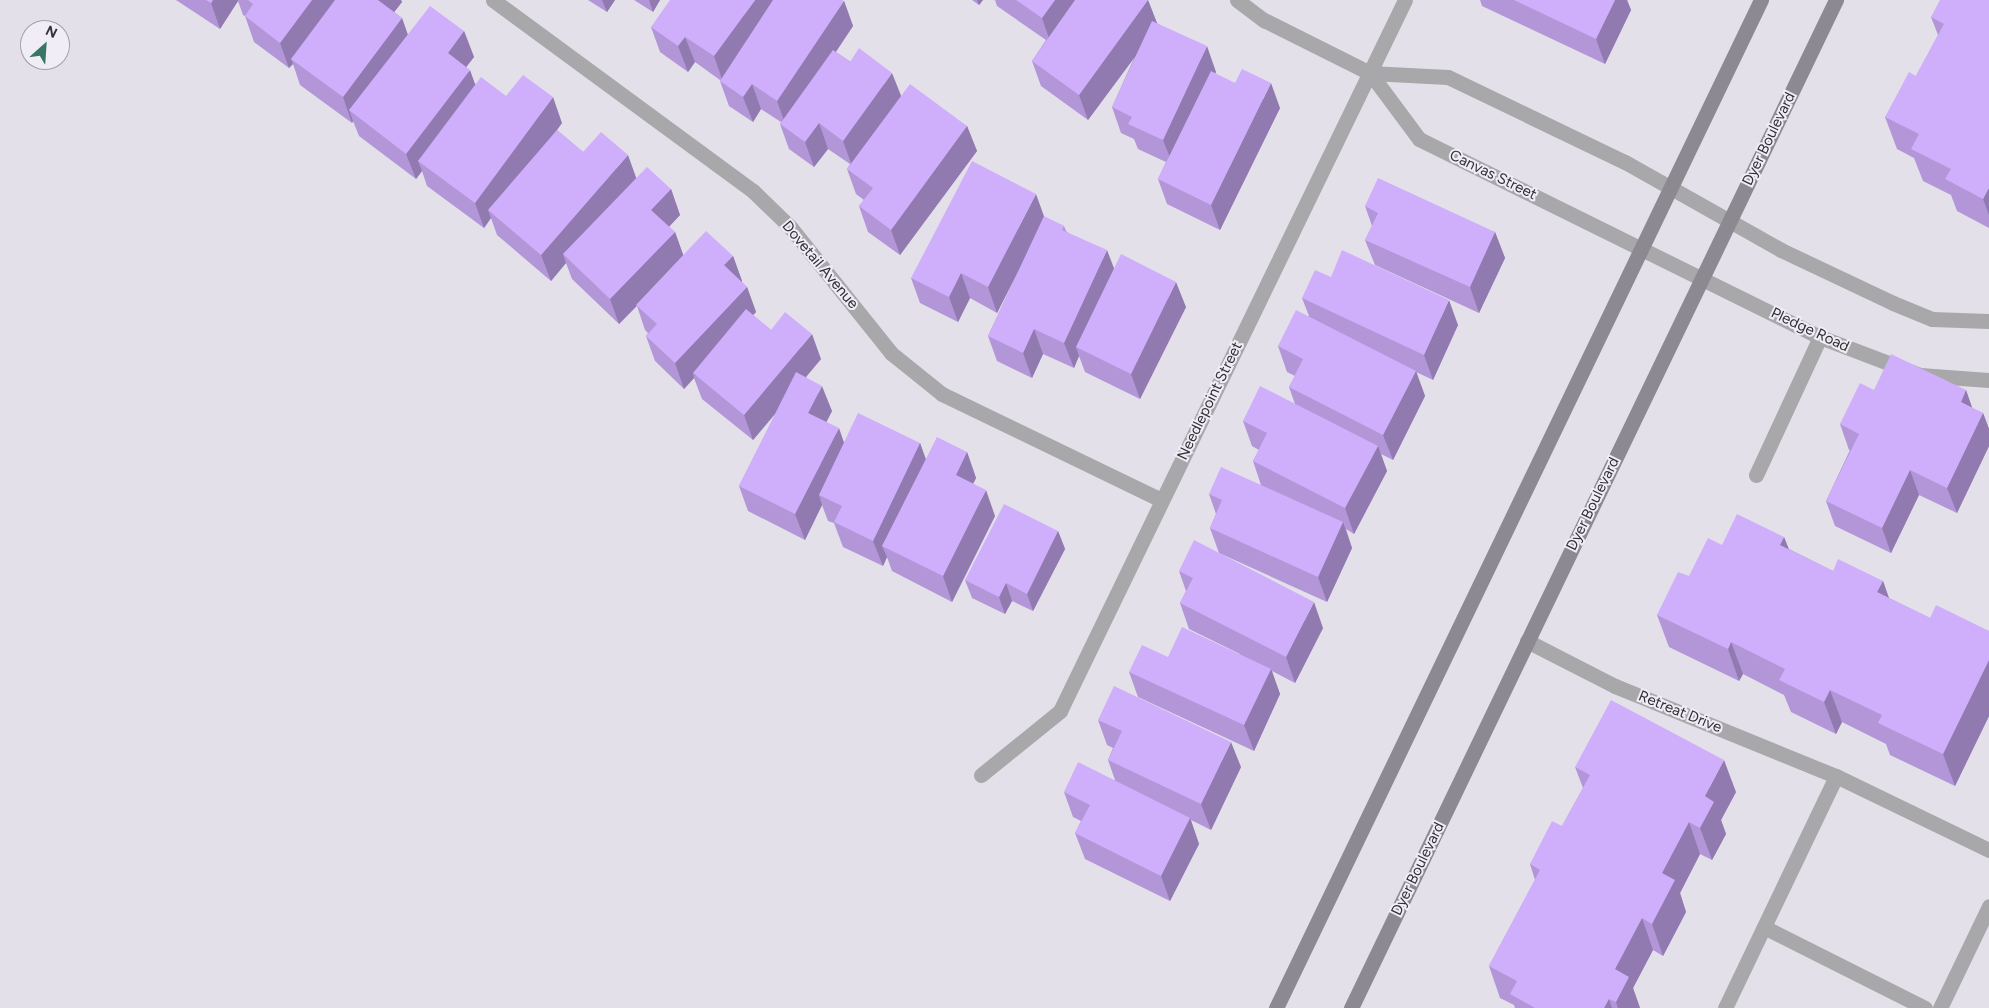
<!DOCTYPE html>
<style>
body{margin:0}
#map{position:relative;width:1989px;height:1008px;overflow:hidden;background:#e3e0e9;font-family:Figtree,sans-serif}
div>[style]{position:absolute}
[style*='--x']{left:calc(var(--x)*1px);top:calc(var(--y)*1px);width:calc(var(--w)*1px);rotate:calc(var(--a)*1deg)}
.service>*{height:15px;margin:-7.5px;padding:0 7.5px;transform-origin:7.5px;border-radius:7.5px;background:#a8a7aa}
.minor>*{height:15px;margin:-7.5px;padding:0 7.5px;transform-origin:7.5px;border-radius:7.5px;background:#a8a7aa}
.secondary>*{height:15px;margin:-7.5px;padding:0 7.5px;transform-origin:7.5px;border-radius:7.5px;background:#8c8a90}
.wall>*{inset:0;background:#b296d8}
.shaded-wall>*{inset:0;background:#917ab0}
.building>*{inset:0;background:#cfaffb}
span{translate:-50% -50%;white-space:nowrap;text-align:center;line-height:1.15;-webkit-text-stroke:4px #f0edf6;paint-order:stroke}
.street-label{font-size:15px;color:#323034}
.north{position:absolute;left:20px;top:20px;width:50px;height:50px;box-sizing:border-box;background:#f0edf6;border:1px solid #a4a1a8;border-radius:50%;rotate:26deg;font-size:14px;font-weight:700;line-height:20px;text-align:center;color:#323034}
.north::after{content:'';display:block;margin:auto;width:18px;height:22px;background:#387664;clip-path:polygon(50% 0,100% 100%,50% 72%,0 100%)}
</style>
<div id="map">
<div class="service">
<div style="--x:1756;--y:475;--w:152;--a:-65.1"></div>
</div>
<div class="minor">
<div style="--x:493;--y:0;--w:323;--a:36.3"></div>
<div style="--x:753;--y:191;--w:53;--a:44.2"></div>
<div style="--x:791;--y:228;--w:160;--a:51.3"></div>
<div style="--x:891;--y:353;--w:65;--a:38.8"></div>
<div style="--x:942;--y:394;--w:243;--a:25.8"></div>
<div style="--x:1237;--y:0;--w:34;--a:37"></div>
<div style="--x:1264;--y:20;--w:119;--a:26.6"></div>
<div style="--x:1370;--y:73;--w:78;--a:2.9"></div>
<div style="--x:1448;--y:77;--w:196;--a:25.7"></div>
<div style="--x:1625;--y:162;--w:179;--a:29.4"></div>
<div style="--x:1781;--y:250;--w:124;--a:25.3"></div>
<div style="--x:1893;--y:303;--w:42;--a:22.3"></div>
<div style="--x:1932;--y:319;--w:57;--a:2"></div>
<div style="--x:1370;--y:73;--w:82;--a:53.4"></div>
<div style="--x:1419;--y:139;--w:447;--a:26.3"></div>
<div style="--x:1820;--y:337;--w:107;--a:20.8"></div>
<div style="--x:1920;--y:375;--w:69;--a:4.1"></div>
<div style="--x:1527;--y:641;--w:99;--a:27.1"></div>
<div style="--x:1615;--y:686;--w:239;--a:22.2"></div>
<div style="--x:1836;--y:776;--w:170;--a:25.8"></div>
<div style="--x:981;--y:775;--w:102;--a:-39"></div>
<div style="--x:1060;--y:711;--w:790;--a:-64.12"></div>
<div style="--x:1764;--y:927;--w:180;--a:26.7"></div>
<div style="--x:1725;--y:1008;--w:257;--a:-64.4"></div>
<div style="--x:1940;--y:1008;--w:113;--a:-64.3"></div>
</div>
<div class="secondary">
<div style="--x:1276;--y:1008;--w:1119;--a:-64.31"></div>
<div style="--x:1351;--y:1008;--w:1119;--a:-64.31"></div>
</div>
<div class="wall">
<div style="clip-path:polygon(176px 0,401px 0,402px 2px,394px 12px,402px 18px,408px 35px,464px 31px,474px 57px,466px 67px,475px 84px,506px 96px,562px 123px,557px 130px,583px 152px,636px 178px,671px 189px,680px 215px,669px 227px,675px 232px,683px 255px,733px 256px,742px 281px,742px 282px,747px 287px,756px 312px,753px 315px,771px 330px,821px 359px,806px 377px,832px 411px,826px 422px,844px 442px,920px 443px,926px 460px,967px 452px,976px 478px,973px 484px,995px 516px,952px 602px,892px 571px,887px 557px,883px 566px,843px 547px,834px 523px,828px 521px,822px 505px,805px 540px,748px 511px,739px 486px,776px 413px,753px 440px,702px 399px,694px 378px,684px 389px,655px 361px,646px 336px,648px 333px,645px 330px,637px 306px,619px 324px,572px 279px,566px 263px,551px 281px,497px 235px,491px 218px,484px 228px,427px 186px,422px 171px,416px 179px,359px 136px,353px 121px,352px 123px,300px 85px,293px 64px,289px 68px,254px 42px,245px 16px,243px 15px,238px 1px,220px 29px)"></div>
<div style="clip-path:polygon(588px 0,615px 0,607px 12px)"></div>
<div style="clip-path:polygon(634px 0,660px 0,653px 12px)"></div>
<div style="clip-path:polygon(972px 0,983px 0,979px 5px)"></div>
<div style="clip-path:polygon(995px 0,1148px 0,1157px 23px,1216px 72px,1215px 74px,1280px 108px,1220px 230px,1167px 204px,1158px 179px,1166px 162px,1138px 149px,1134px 139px,1121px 133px,1112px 107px,1135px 56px,1088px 120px,1041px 86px,1032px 61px,1046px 40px,997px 6px)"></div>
<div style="clip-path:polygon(1480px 0,1627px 0,1631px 10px,1605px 64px,1482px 6px)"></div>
<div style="clip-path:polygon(1989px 0,1989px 228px,1957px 211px,1951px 195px,1923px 181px,1914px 158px,1897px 149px,1885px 117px,1916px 76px,1938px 35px,1931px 17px)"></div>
<div style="clip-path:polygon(844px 1px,853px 26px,836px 52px,901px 96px,967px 126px,977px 151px,900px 255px,868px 232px,859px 206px,864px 200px,856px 194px,847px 169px,850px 164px,828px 149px,814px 167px,789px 149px,780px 124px,781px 122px,761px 109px,753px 122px,729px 106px,720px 81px,720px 80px,695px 62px,688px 72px,660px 52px,651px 27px)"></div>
<div style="clip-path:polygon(1365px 206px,1495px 232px,1505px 258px,1479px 313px,1375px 265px,1365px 240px,1372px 226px)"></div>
<div style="clip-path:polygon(1044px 217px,1064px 226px,1066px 231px,1114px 269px,1186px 307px,1140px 399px,1085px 372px,1079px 356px,1074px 368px,1043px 354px,1032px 378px,997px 361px,988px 336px,1021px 265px,997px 313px,970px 298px,958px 322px,920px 303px,911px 278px)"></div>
<div style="clip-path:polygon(1331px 277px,1458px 325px,1433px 380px,1416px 372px,1425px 396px,1393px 460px,1381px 454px,1387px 471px,1354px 534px,1346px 529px,1352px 548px,1327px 602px,1219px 553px,1210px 528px,1216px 514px,1209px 494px,1261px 485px,1253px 461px,1259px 450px,1252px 446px,1243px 421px,1295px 404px,1289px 387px,1295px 376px,1287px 372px,1278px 346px,1309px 316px,1302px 298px)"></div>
<div style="clip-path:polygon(1874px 390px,1966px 390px,1972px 408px,1983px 413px,1989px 429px,1989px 446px,1957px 513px,1919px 495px,1891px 553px,1835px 526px,1826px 501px,1850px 450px,1849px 450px,1840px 424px)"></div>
<div style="clip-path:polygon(1058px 531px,1065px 549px,1033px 611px,1012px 601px,1005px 614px,972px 598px,965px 580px)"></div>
<div style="clip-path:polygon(1784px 537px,1789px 549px,1833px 571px,1883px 581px,1889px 598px,1930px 618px,1989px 631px,1989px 716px,1955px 786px,1890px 755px,1886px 744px,1842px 722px,1836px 734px,1791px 712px,1784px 695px,1743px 674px,1739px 681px,1669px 647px,1657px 615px,1689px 576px)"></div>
<div style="clip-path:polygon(1179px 571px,1323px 628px,1295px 683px,1272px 671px,1280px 694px,1254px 751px,1138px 697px,1129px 672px,1168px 657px,1240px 654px,1189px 629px,1180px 603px,1186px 591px)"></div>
<div style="clip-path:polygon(1098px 720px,1241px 767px,1211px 830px,1191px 820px,1199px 844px,1170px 901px,1085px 859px,1075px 833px,1081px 821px,1073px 817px,1064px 792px,1115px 780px,1108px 760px,1113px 748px,1107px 745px)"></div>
<div style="clip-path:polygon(1575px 767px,1736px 792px,1721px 820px,1726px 834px,1712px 860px,1700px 854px,1680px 893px,1686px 912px,1663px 956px,1653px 950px,1633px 988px,1640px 1008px,1515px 1008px,1514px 1005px,1500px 998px,1489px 966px,1535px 880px,1530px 864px,1562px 826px,1583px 788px)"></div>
</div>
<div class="shaded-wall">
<div style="clip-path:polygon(213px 0,238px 0,238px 1px,220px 29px,211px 3px)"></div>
<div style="clip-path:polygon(312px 0,340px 0,291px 59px,293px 64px,289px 68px,280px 43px)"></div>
<div style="clip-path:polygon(376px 0,401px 0,402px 2px,385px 24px)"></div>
<div style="clip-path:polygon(602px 0,615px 0,607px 12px)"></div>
<div style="clip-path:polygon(649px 0,660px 0,653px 12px)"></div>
<div style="clip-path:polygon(755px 0,779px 0,723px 82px,714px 56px)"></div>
<div style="clip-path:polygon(977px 0,983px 0,979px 5px)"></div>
<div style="clip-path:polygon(1055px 0,1082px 0,1051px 44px,1042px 18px)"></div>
<div style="clip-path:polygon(1148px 0,1158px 26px,1088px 120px,1079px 95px)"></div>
<div style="clip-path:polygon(1615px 0,1627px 0,1631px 10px,1605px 64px,1596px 39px)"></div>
<div style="clip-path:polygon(844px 1px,853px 26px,786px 126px,777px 101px)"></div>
<div style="clip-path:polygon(402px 18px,411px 44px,349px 110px,353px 121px,352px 123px,343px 97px)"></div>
<div style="clip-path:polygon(464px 31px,474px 57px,457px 79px,448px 53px)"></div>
<div style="clip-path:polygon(685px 37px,695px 62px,688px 72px,678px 46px)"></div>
<div style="clip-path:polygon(1207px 46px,1216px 72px,1173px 165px,1163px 140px)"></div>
<div style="clip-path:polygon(470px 70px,479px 95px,418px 161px,422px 171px,416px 179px,406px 154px)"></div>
<div style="clip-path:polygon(892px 73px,902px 98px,852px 166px,843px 141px)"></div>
<div style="clip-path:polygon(1271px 83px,1280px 108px,1220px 230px,1211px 205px)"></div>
<div style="clip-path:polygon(752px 84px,761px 109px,753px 122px,743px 97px)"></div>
<div style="clip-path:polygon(553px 97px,562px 123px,494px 215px,488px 210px,491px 218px,484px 228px,475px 203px)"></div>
<div style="clip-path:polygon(819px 123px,828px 149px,814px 167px,805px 142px)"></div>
<div style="clip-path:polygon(967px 126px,977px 151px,900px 255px,891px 230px)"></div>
<div style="clip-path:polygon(628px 155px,637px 180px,563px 254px,566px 263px,551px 281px,541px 255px)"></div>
<div style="clip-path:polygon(1989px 188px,1989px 215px,1983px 199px)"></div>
<div style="clip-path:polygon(671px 189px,680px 215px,661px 235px,651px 210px)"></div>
<div style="clip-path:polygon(1036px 194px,1045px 219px,997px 313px,988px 287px)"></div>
<div style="clip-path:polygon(675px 232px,684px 257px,619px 324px,610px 299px)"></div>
<div style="clip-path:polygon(1495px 232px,1505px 258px,1479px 313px,1470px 287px)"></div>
<div style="clip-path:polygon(1107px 250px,1117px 276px,1076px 347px,1079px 356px,1074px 368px,1064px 343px)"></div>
<div style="clip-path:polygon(733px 256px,742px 281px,734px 291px,724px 265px)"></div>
<div style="clip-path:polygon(961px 273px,970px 298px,958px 322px,949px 297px)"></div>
<div style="clip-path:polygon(1176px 282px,1186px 307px,1140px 399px,1131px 374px)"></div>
<div style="clip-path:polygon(747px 287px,756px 312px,696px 376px,693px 373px,694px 378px,684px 389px,675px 363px)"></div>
<div style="clip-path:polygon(1449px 300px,1458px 325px,1433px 380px,1424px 355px)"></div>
<div style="clip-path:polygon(1034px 329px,1043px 354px,1032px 378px,1023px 353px)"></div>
<div style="clip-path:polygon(812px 334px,821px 359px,753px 440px,744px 415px)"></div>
<div style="clip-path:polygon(1416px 371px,1425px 396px,1393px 460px,1383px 435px)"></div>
<div style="clip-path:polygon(822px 386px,832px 411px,818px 439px,808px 413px)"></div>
<div style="clip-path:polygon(1966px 390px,1975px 416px,1961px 402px)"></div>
<div style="clip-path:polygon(1983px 413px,1989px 429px,1989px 446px,1957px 513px,1947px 488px)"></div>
<div style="clip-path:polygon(839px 428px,848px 454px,819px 495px,822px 505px,805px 540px,795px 514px)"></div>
<div style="clip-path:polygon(920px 443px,929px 468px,882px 546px,887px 557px,883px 566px,873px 541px)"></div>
<div style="clip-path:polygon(1378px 446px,1387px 471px,1354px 534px,1345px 508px)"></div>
<div style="clip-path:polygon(967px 452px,976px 478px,965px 500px,956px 475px)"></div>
<div style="clip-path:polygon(1910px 470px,1919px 495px,1891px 553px,1882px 528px)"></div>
<div style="clip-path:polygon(986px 490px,995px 516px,952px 602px,943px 576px)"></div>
<div style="clip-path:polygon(1343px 522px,1352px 548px,1327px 602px,1318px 577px)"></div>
<div style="clip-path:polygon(1058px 531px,1065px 549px,1033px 611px,1027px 594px)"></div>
<div style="clip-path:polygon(1784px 537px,1796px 569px,1780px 545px)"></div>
<div style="clip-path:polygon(1883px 581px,1894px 613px,1877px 592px)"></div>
<div style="clip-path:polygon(1006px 583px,1012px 601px,1005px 614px,999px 597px)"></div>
<div style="clip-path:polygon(1314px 602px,1323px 628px,1295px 683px,1286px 657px)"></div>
<div style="clip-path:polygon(1731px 642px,1743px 674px,1739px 681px,1728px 649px)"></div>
<div style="clip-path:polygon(1989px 660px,1989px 716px,1955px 786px,1943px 754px)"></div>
<div style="clip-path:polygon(1271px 669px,1280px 694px,1254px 751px,1244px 725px)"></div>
<div style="clip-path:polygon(1830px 690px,1842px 722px,1836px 734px,1824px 702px)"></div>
<div style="clip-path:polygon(1231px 742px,1241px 767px,1211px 830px,1201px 804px)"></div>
<div style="clip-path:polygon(1724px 760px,1736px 792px,1721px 820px,1726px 834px,1712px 860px,1700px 828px,1705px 796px)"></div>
<div style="clip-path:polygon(1190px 818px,1199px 844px,1170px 901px,1161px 876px)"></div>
<div style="clip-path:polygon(1689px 822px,1700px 854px,1680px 893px,1686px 912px,1663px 956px,1652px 924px,1662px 873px)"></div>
<div style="clip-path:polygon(1642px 918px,1653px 950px,1633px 988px,1640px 1008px,1618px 1008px,1616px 1002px,1615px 969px)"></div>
<div style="clip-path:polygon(1609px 999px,1612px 1008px,1604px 1008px)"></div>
</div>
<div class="building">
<div style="clip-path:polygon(206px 0,213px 0,211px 3px)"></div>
<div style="clip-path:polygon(248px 0,312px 0,280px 43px,245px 16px,253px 4px)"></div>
<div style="clip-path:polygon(335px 0,378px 0,402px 18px,343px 97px,291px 59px)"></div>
<div style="clip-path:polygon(670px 0,755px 0,714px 56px,685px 37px,678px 46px,651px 27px)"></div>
<div style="clip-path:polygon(773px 0,842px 0,844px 1px,777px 101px,752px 84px,743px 97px,720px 81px)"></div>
<div style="clip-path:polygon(1016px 0,1055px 0,1042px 18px)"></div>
<div style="clip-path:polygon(1075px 0,1148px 0,1079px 95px,1032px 61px)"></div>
<div style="clip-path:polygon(1514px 0,1615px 0,1596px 39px)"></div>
<div style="clip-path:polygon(1940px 0,1989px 0,1989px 188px,1983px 199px,1945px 179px,1951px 169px,1911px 149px,1919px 134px,1885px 117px,1909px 72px,1916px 76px,1944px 24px,1931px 17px)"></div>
<div style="clip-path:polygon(430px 6px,464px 31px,448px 53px,470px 70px,406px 154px,349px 110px)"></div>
<div style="clip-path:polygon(1152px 21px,1207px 46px,1163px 140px,1128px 124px,1132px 117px,1112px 107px)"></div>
<div style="clip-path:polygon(859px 48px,892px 73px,843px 141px,819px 123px,805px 142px,780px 124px,833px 50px,850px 62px)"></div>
<div style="clip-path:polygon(1242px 69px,1271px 83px,1211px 205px,1158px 179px,1211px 71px,1235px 83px)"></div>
<div style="clip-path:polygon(523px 75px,553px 97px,475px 203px,418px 161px,481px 77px,506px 96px)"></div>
<div style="clip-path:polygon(910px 84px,967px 126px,891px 230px,859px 206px,873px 188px,847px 169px)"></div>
<div style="clip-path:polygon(557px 130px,583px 152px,601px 132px,628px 155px,541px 255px,488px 210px)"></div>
<div style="clip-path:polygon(972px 161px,1036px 194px,988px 287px,961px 273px,949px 297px,911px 278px)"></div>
<div style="clip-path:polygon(647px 167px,671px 189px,651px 210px,675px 232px,610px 299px,563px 254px)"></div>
<div style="clip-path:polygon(1378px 178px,1495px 232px,1470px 287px,1365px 240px,1378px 213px,1365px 206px)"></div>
<div style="clip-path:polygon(1044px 216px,1064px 226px,1062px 230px,1107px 250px,1064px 343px,1034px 329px,1023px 353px,988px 336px)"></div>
<div style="clip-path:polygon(706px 231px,733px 256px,724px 265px,747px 287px,675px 363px,646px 336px,657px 324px,636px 305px)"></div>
<div style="clip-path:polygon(1342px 250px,1449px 300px,1424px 355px,1302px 298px,1315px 270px,1331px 277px)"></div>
<div style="clip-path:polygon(1121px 254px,1176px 282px,1131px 374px,1076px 347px)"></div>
<div style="clip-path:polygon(746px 309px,771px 330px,785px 312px,812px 334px,744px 415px,693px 373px)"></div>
<div style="clip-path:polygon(1296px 310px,1416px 371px,1383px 435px,1289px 387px,1303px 359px,1278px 346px)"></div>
<div style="clip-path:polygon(1891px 354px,1966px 390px,1961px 402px,1983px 413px,1947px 488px,1910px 470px,1882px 528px,1826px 501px,1859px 434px,1840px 424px,1860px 383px,1874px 390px)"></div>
<div style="clip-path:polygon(796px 372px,822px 386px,808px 413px,839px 428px,795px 514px,739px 486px)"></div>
<div style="clip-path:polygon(1260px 386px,1378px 446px,1345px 508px,1253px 461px,1267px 433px,1243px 421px)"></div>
<div style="clip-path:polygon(858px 413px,920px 443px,873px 541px,834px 522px,842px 506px,819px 495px)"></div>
<div style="clip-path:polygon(937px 437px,967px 452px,956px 475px,986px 490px,943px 576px,882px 546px)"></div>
<div style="clip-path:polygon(1221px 467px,1343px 522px,1318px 577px,1210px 528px,1222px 500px,1209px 494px)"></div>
<div style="clip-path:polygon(1004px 504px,1058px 531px,1027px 594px,1006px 583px,999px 597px,965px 580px)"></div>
<div style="clip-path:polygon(1737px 514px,1784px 537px,1780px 545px,1833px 571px,1838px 559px,1883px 581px,1877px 592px,1930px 618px,1936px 605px,1989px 631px,1989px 660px,1943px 754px,1878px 723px,1882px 715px,1830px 690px,1824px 702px,1779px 680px,1785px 669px,1731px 642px,1728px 649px,1657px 615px,1678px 572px,1689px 576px,1708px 538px,1722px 545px)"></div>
<div style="clip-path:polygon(1194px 540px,1314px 602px,1286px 657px,1180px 603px,1193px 578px,1179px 571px)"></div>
<div style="clip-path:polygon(1182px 627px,1271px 669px,1244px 725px,1129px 672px,1142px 645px,1168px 657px)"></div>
<div style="clip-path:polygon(1114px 686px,1231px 742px,1201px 804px,1108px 760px,1122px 731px,1098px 720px)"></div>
<div style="clip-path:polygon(1611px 700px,1724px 760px,1705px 796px,1714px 802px,1700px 828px,1689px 822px,1662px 873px,1675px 880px,1652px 924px,1642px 918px,1615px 969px,1629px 977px,1616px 1002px,1609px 999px,1604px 1008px,1535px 1008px,1510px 994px,1517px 981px,1489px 966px,1540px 870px,1530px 864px,1552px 821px,1562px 826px,1590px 775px,1575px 767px)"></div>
<div style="clip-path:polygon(1078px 762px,1190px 818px,1161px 876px,1075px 833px,1090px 805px,1064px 792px)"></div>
</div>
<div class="street-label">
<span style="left:1769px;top:139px;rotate:-64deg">Dyer Boulevard</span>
<span style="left:1493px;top:175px;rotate:26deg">Canvas Street</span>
<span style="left:820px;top:265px;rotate:50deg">Dovetail Avenue</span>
<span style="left:1810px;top:330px;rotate:25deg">Pledge Road</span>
<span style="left:1210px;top:401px;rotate:-64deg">Needlepoint Street</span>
<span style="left:1593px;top:504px;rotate:-64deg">Dyer Boulevard</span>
<span style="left:1680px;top:712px;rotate:22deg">Retreat Drive</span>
<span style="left:1418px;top:869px;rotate:-64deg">Dyer Boulevard</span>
</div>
<div class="north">N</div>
</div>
